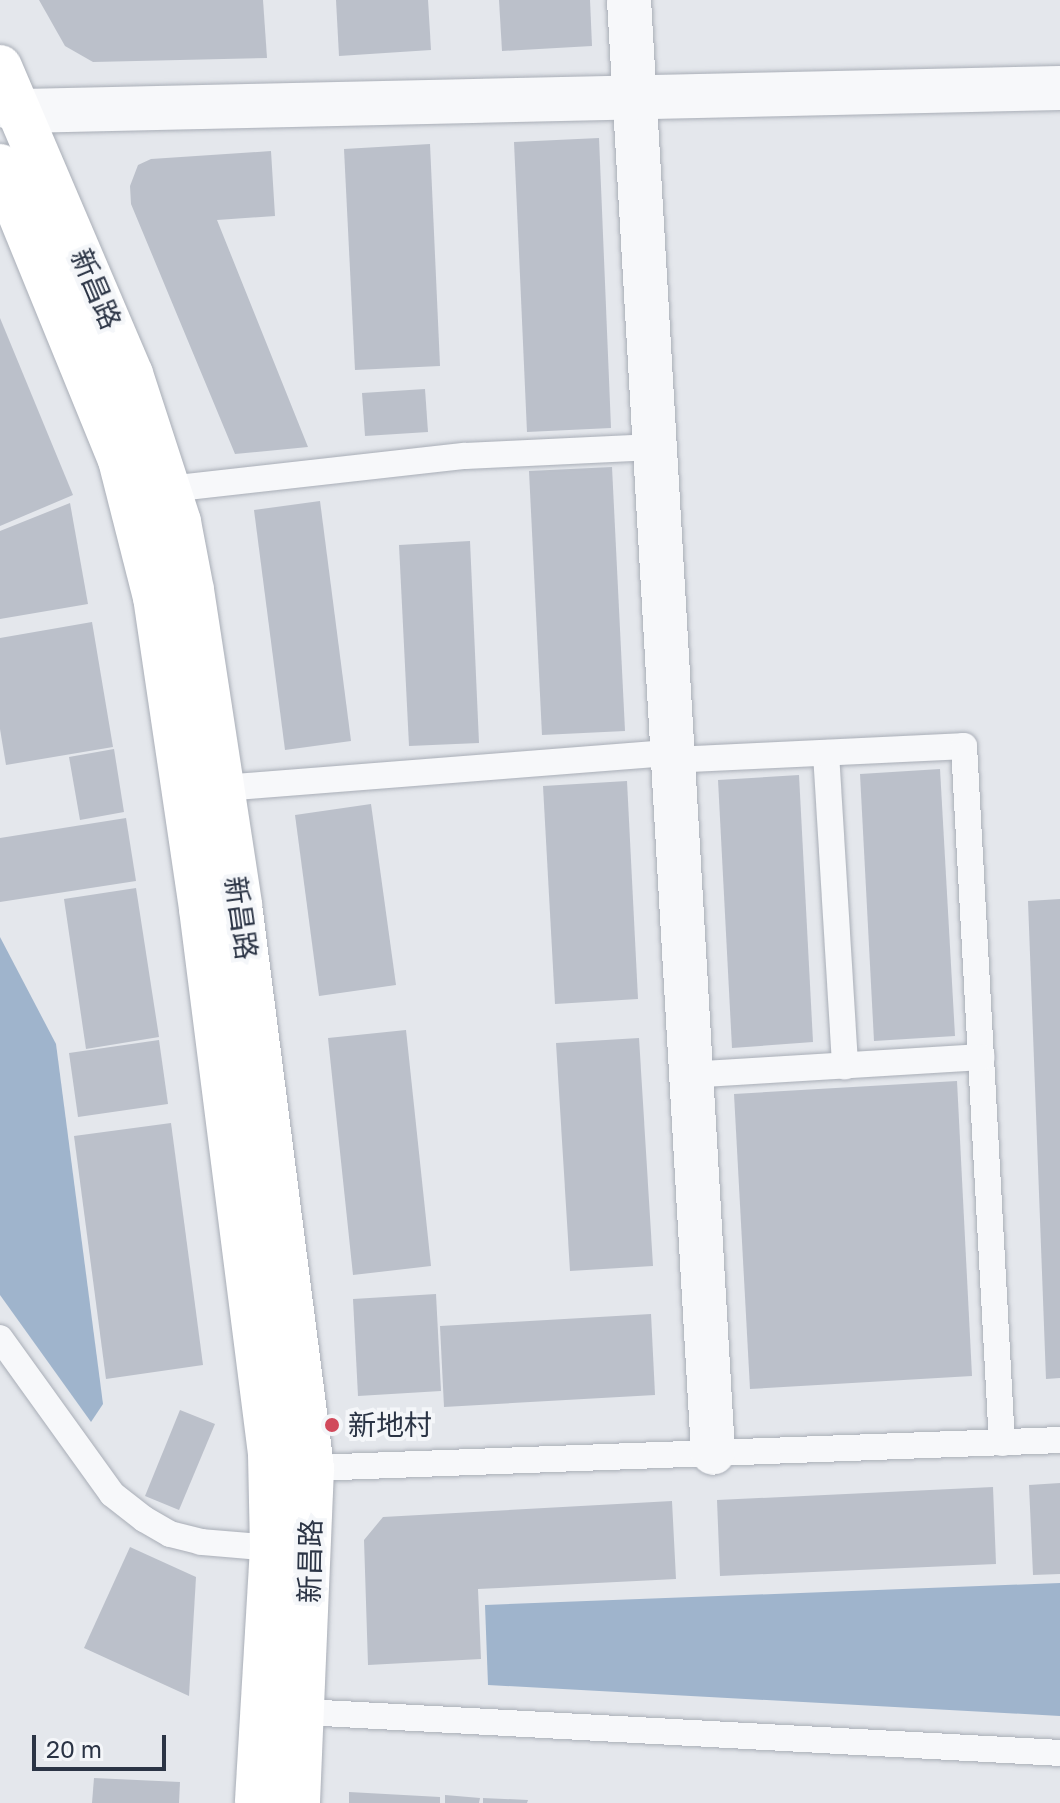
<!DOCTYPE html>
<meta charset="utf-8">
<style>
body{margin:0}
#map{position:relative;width:1060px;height:1803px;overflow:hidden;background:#e4e7ec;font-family:"Golos Text","Noto Sans SC",sans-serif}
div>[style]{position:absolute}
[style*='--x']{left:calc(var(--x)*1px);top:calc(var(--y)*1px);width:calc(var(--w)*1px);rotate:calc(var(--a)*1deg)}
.water>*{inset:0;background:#9fb4cc}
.building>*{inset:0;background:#bbc0ca}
.roads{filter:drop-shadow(0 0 2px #a9aeb7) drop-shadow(0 0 2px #a9aeb7)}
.lane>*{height:26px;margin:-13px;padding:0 13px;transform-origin:13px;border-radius:13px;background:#f7f8fa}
.street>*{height:44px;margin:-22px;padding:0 22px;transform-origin:22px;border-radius:22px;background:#f7f8fa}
.secondary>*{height:44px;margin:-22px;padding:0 22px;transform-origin:22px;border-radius:22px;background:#fff}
.dots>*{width:22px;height:22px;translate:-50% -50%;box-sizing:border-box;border:4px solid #f4f6f9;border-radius:50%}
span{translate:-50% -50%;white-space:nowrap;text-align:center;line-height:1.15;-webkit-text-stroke:8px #f4f6f9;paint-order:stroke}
.street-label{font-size:28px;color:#2b3445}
.poi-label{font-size:28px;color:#2b3445}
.left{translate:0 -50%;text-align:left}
.scale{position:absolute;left:32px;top:1735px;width:134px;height:36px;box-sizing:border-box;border:4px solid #2b3445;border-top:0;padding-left:10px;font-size:24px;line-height:28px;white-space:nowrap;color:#2b3445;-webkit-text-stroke:6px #f4f6f9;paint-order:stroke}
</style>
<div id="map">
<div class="water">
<div style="clip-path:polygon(0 937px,56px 1044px,103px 1404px,91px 1422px,0 1295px)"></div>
<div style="clip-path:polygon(1060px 1583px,1060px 1716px,488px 1685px,485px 1605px)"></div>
</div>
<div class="building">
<div style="clip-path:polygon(39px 0,263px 0,267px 58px,93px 62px,65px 46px)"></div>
<div style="clip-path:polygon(336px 0,428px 0,431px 50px,339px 56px)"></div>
<div style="clip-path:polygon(499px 0,590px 0,592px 46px,502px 51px)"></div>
<div style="clip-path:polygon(599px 138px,611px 428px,527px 432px,514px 142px)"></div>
<div style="clip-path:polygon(430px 144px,440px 366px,355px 370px,344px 149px)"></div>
<div style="clip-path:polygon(271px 151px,275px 216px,217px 220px,308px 447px,235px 454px,131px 204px,130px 186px,138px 165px,151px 159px)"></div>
<div style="clip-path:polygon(0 318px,73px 495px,0 526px)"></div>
<div style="clip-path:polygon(425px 389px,428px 432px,365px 436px,362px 393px)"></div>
<div style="clip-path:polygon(612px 467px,625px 731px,542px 735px,529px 471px)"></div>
<div style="clip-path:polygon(320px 501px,351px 741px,285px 750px,254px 510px)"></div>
<div style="clip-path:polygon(70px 503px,88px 604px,0 619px,0 531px)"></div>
<div style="clip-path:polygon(470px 541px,479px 743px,409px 746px,399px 545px)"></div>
<div style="clip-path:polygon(92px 622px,113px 747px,6px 765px,0 729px,0 638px)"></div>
<div style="clip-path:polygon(114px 749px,124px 812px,80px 820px,69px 757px)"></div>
<div style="clip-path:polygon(940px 769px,955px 1036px,874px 1041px,860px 774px)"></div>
<div style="clip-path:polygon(799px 775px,813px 1042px,732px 1048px,718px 780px)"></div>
<div style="clip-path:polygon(627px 781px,638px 999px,555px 1004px,543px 786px)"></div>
<div style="clip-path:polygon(371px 804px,396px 985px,319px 996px,295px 815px)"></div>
<div style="clip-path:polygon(126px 818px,136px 881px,0 902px,0 838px)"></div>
<div style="clip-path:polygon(136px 888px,159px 1037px,86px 1049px,64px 899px)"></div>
<div style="clip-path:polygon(1060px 899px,1060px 1378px,1046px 1379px,1028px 901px)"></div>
<div style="clip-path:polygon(406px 1030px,431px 1266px,353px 1275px,328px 1038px)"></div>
<div style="clip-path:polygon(639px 1038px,653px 1266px,570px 1271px,556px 1043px)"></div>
<div style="clip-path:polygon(159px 1040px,168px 1104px,78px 1117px,69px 1053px)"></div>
<div style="clip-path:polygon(957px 1081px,972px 1376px,750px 1389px,734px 1094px)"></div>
<div style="clip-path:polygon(171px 1123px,203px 1365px,106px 1379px,74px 1136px)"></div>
<div style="clip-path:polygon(436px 1294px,441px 1391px,358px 1396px,353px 1299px)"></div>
<div style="clip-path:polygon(651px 1314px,655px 1395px,444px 1407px,440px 1326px)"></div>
<div style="clip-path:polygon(180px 1410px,215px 1424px,179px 1510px,145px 1496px)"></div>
<div style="clip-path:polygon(1060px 1483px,1060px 1574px,1033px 1575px,1029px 1485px)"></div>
<div style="clip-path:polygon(993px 1487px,996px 1564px,720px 1576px,717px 1500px)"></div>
<div style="clip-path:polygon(672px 1501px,676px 1579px,478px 1589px,481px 1659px,368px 1665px,364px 1540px,383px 1517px)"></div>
<div style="clip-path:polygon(130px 1547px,196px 1577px,189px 1696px,84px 1648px)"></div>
<div style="clip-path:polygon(94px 1778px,180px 1782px,179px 1803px,92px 1803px)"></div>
<div style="clip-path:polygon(349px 1792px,440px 1797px,440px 1803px,349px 1803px)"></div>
<div style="clip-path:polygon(445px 1795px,480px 1798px,479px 1803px,445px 1803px)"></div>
<div style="clip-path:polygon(483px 1798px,528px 1800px,527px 1803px,483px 1803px)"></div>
</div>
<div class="roads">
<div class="lane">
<div style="--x:169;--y:489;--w:298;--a:-6.4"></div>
<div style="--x:465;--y:456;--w:189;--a:-2.7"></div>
<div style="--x:826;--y:753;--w:314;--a:86.5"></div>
<div style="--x:671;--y:760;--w:293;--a:-2.7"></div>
<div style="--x:964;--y:746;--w:698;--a:86.88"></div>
<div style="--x:223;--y:788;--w:449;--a:-4.5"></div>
<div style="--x:688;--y:1075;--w:294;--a:-3.5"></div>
<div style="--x:0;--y:1338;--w:192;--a:54.3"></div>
<div style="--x:112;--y:1494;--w:41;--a:38"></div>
<div style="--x:144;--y:1519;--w:30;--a:30"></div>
<div style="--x:170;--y:1534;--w:32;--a:14"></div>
<div style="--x:201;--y:1542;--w:71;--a:4.8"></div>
<div style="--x:312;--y:1468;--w:749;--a:-2.14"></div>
<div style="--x:304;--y:1712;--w:757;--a:3.1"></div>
</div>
<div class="street">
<div style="--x:629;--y:0;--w:1455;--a:86.69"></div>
<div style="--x:0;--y:104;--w:23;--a:18"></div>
<div style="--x:22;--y:111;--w:1038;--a:-1.27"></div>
</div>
<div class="secondary">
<div style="--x:0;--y:67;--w:334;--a:66.9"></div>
<div style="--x:131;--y:374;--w:156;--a:72"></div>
<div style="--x:179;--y:522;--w:69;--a:79.2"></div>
<div style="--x:192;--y:590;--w:319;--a:81.3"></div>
<div style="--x:240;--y:905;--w:568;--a:82.71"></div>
<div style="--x:312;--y:1468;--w:335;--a:92.4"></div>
<div style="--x:0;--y:166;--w:318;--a:67.8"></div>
<div style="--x:120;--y:460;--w:141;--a:75.7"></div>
<div style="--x:155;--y:597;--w:315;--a:81.6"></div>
<div style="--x:201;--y:909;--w:549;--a:82.78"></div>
<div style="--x:270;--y:1454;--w:94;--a:88.8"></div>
<div style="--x:272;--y:1548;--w:255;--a:93.4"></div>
</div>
</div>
<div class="dots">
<div style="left:332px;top:1425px;background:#d1495b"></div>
</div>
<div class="street-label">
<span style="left:96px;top:289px;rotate:67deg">新昌路</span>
<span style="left:241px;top:918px;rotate:82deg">新昌路</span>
<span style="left:310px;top:1561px;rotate:-89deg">新昌路</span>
</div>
<div class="poi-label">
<span class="left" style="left:348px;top:1425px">新地村</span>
</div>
<div class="scale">20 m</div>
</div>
